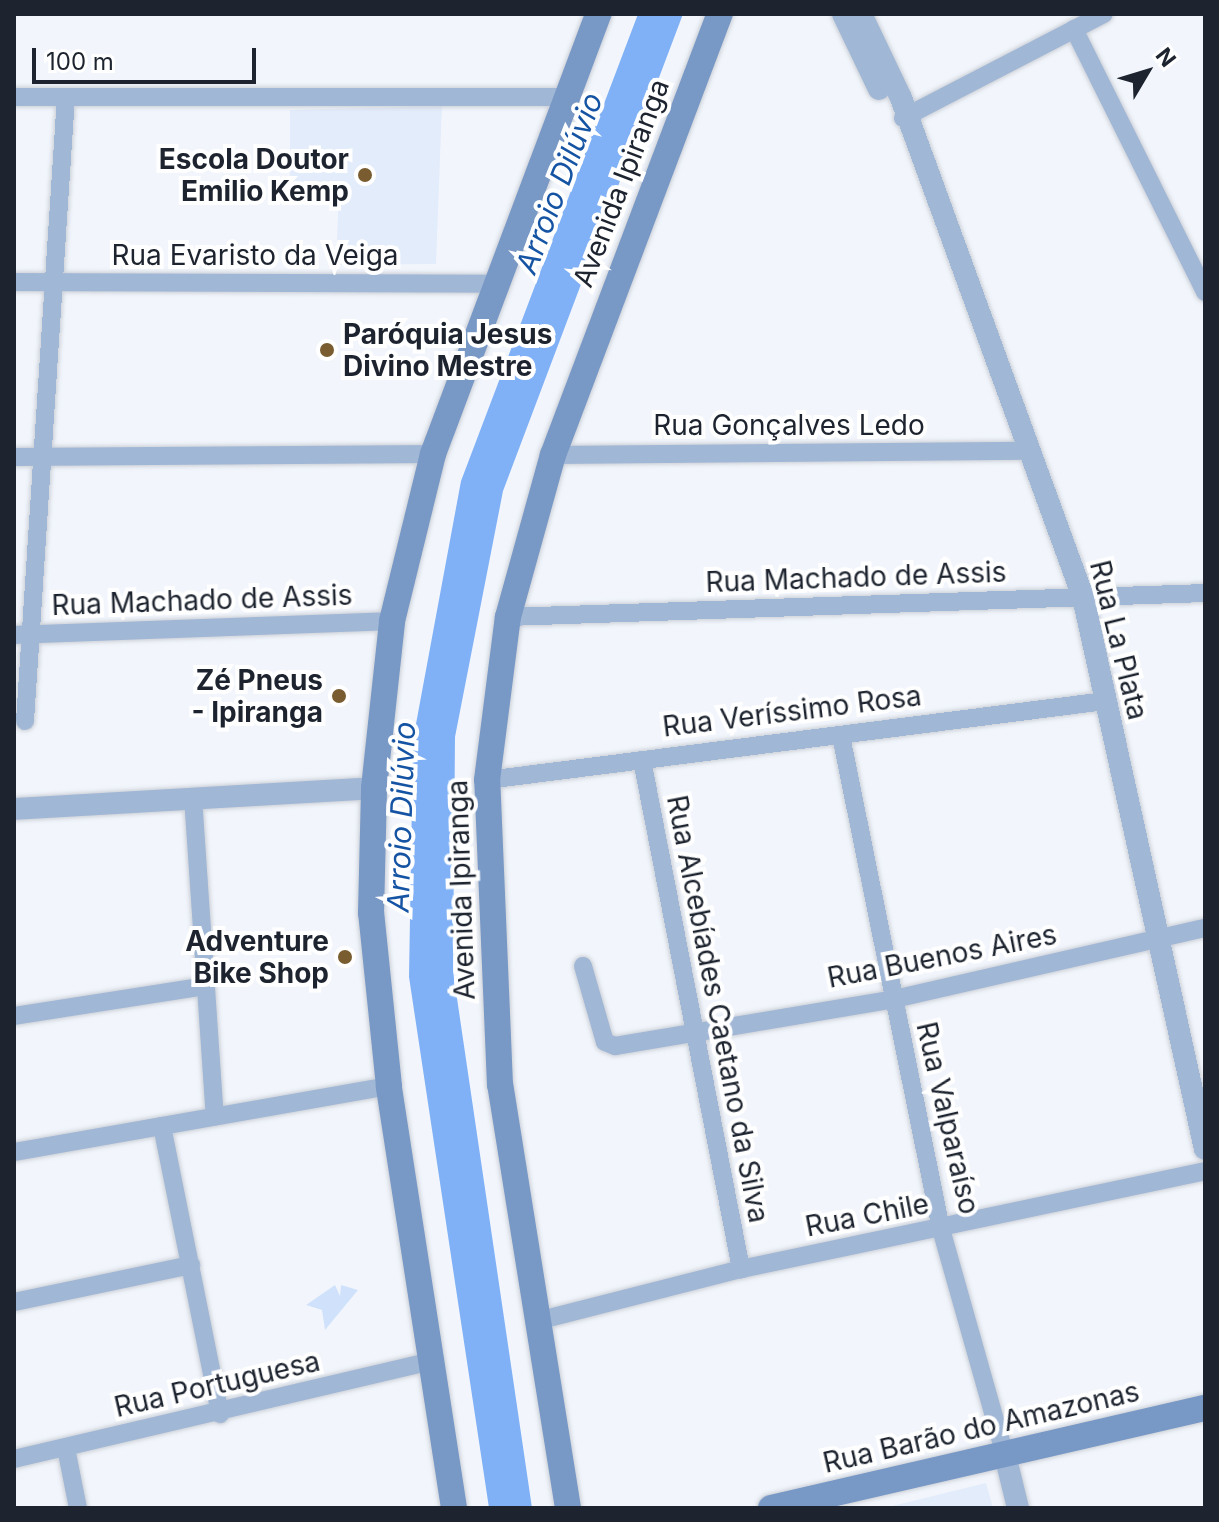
<!DOCTYPE html>
<meta charset="utf-8">
<style>
body{margin:0}
#map{position:relative;width:1219px;height:1522px;overflow:hidden;background:#f2f6fc;font-family:Inter,sans-serif}
div>[style]{position:absolute}
[style*='--x']{left:calc(var(--x)*1px);top:calc(var(--y)*1px);width:calc(var(--w)*1px);rotate:calc(var(--a)*1deg)}
.built>*{inset:0;background:#e3ecfb}
.green>*{inset:0;background:#d0e2fb}
.water>*{inset:0;background:#80b1f6}
.roads{filter:drop-shadow(0 0 2px #ccd0d7) drop-shadow(0 0 2px #ccd0d7)}
.minor>*{height:18px;margin:-9px;padding:0 9px;transform-origin:9px;border-radius:9px;background:#a1b7d6}
.tertiary>*{height:22px;margin:-11px;padding:0 11px;transform-origin:11px;border-radius:11px;background:#a1b7d6}
.secondary>*{height:26px;margin:-13px;padding:0 13px;transform-origin:13px;border-radius:13px;background:#7898c6}
.dots>*{width:22px;height:22px;translate:-50% -50%;box-sizing:border-box;border:4px solid #fff;border-radius:50%}
span{translate:-50% -50%;white-space:nowrap;text-align:center;line-height:1.15;-webkit-text-stroke:8px #fff;paint-order:stroke}
.poi-label{font-size:28px;color:#1d242f;font-weight:700}
.right{translate:-100% -50%;text-align:right}
.left{translate:0 -50%;text-align:left}
.street-label{font-size:28px;color:#1d242f}
.water-label{font-size:30px;color:#1553a3;font-style:italic}
.frame{position:absolute;inset:0;border:16px solid #1d242f;pointer-events:none}
.north{position:absolute;left:1107px;top:32px;width:80px;height:80px;-webkit-text-stroke:6px #fff;paint-order:stroke;rotate:52deg;font-size:22px;font-weight:700;line-height:32px;text-align:center;color:#1d242f}
.north::after{content:'';display:block;margin:auto;width:28px;height:36px;background:#1d242f;clip-path:polygon(50% 0,100% 100%,50% 72%,0 100%)}
.scale{position:absolute;left:32px;top:48px;width:224px;height:36px;box-sizing:border-box;border:4px solid #1d242f;border-top:0;padding-left:10px;font-size:24px;line-height:28px;white-space:nowrap;color:#1d242f;-webkit-text-stroke:6px #fff;paint-order:stroke}
</style>
<div id="map">
<div class="built">
<div style="clip-path:polygon(442px 106px,436px 264px,336px 265px,339px 189px,290px 189px,290px 110px)"></div>
<div style="clip-path:polygon(986px 1483px,993px 1508px,888px 1508px,888px 1507px)"></div>
</div>
<div class="green">
<div style="clip-path:polygon(335px 1285px,340px 1296px,341px 1285px,358px 1290px,325px 1330px,322px 1310px,306px 1305px)"></div>
</div>
<div class="water">
<div style="clip-path:polygon(638px 14px,683px 14px,503px 491px,455px 737px,453px 971px,532px 1508px,489px 1508px,409px 977px,413px 740px,461px 481px)"></div>
</div>
<div class="roads">
<div class="minor">
<div style="--x:1074;--y:29;--w:294;--a:63.5"></div>
<div style="--x:14;--y:97;--w:554;--a:0"></div>
<div style="--x:903;--y:118;--w:226;--a:-27.4"></div>
<div style="--x:14;--y:282;--w:481;--a:0.2"></div>
<div style="--x:553;--y:455;--w:473;--a:-0.5"></div>
<div style="--x:14;--y:457;--w:419;--a:-0.4"></div>
<div style="--x:508;--y:617;--w:697;--a:-1.97"></div>
<div style="--x:14;--y:635;--w:378;--a:-2.1"></div>
<div style="--x:25;--y:721;--w:625;--a:-86.24"></div>
<div style="--x:841;--y:736;--w:503;--a:78.53"></div>
<div style="--x:941;--y:1229;--w:235;--a:74.2"></div>
<div style="--x:642;--y:760;--w:519;--a:78.99"></div>
<div style="--x:487;--y:780;--w:623;--a:-7.28"></div>
<div style="--x:193;--y:797;--w:320;--a:86.1"></div>
<div style="--x:583;--y:966;--w:79;--a:73.9"></div>
<div style="--x:605;--y:1042;--w:11;--a:22"></div>
<div style="--x:615;--y:1046;--w:279;--a:-9.5"></div>
<div style="--x:890;--y:1000;--w:323;--a:-12.9"></div>
<div style="--x:14;--y:1016;--w:194;--a:-8.9"></div>
<div style="--x:162;--y:1126;--w:294;--a:78.6"></div>
<div style="--x:14;--y:1152;--w:381;--a:-10"></div>
<div style="--x:14;--y:1302;--w:181;--a:-11.8"></div>
<div style="--x:541;--y:1320;--w:206;--a:-14.3"></div>
<div style="--x:741;--y:1269;--w:474;--a:-11.9"></div>
<div style="--x:66;--y:1448;--w:61;--a:78.7"></div>
<div style="--x:14;--y:1459;--w:429;--a:-13.2"></div>
</div>
<div class="tertiary">
<div style="--x:843;--y:14;--w:83;--a:64.4"></div>
<div style="--x:861;--y:14;--w:93;--a:64.5"></div>
<div style="--x:901;--y:98;--w:531;--a:69.96"></div>
<div style="--x:1083;--y:597;--w:565;--a:77.54"></div>
<div style="--x:14;--y:809;--w:361;--a:-3.3"></div>
<div style="--x:1005;--y:1455;--w:55;--a:76.2"></div>
</div>
<div class="secondary">
<div style="--x:454;--y:1508;--w:427;--a:-98.8"></div>
<div style="--x:389;--y:1086;--w:174;--a:-95.9"></div>
<div style="--x:371;--y:913;--w:125;--a:-88.6"></div>
<div style="--x:374;--y:788;--w:168;--a:-83.8"></div>
<div style="--x:392;--y:621;--w:172;--a:-76.2"></div>
<div style="--x:433;--y:454;--w:470;--a:-69.4"></div>
<div style="--x:568;--y:1508;--w:428;--a:-99.1"></div>
<div style="--x:500;--y:1085;--w:305;--a:-92.4"></div>
<div style="--x:487;--y:780;--w:164;--a:-82.7"></div>
<div style="--x:508;--y:617;--w:168;--a:-74.5"></div>
<div style="--x:553;--y:455;--w:472;--a:-69.3"></div>
<div style="--x:771;--y:1508;--w:445;--a:-13"></div>
</div>
</div>
<div class="dots">
<div style="left:365px;top:175px;background:#795d30"></div>
<div style="left:327px;top:350px;background:#795d30"></div>
<div style="left:339px;top:696px;background:#795d30"></div>
<div style="left:345px;top:957px;background:#795d30"></div>
</div>
<div class="poi-label">
<span class="right" style="left:349px;top:175px">Escola Doutor<br>Emilio Kemp</span>
<span class="left" style="left:343px;top:350px">Paróquia Jesus<br>Divino Mestre</span>
<span class="right" style="left:323px;top:696px">Zé Pneus<br>- Ipiranga</span>
<span class="right" style="left:329px;top:957px">Adventure<br>Bike Shop</span>
</div>
<div class="street-label">
<span style="left:621px;top:183px;rotate:-69deg">Avenida Ipiranga</span>
<span style="left:255px;top:255px">Rua Evaristo da Veiga</span>
<span style="left:789px;top:425px">Rua Gonçalves Ledo</span>
<span style="left:856px;top:577px;rotate:-2deg">Rua Machado de Assis</span>
<span style="left:202px;top:600px;rotate:-2deg">Rua Machado de Assis</span>
<span style="left:1119px;top:640px;rotate:76deg">Rua La Plata</span>
<span style="left:792px;top:711px;rotate:-7deg">Rua Veríssimo Rosa</span>
<span style="left:461px;top:890px;rotate:-92deg">Avenida Ipiranga</span>
<span style="left:942px;top:956px;rotate:-11deg">Rua Buenos Aires</span>
<span style="left:718px;top:1009px;rotate:79deg">Rua Alcebíades Caetano da Silva</span>
<span style="left:948px;top:1118px;rotate:77deg">Rua Valparaíso</span>
<span style="left:867px;top:1215px;rotate:-11deg">Rua Chile</span>
<span style="left:217px;top:1384px;rotate:-13deg">Rua Portuguesa</span>
<span style="left:981px;top:1427px;rotate:-13deg">Rua Barão do Amazonas</span>
</div>
<div class="water-label">
<span style="left:559px;top:183px;rotate:-69deg">Arroio Dilúvio</span>
<span style="left:401px;top:817px;rotate:-88deg">Arroio Dilúvio</span>
</div>
<div class="frame"></div>
<div class="north">N</div>
<div class="scale">100 m</div>
</div>
